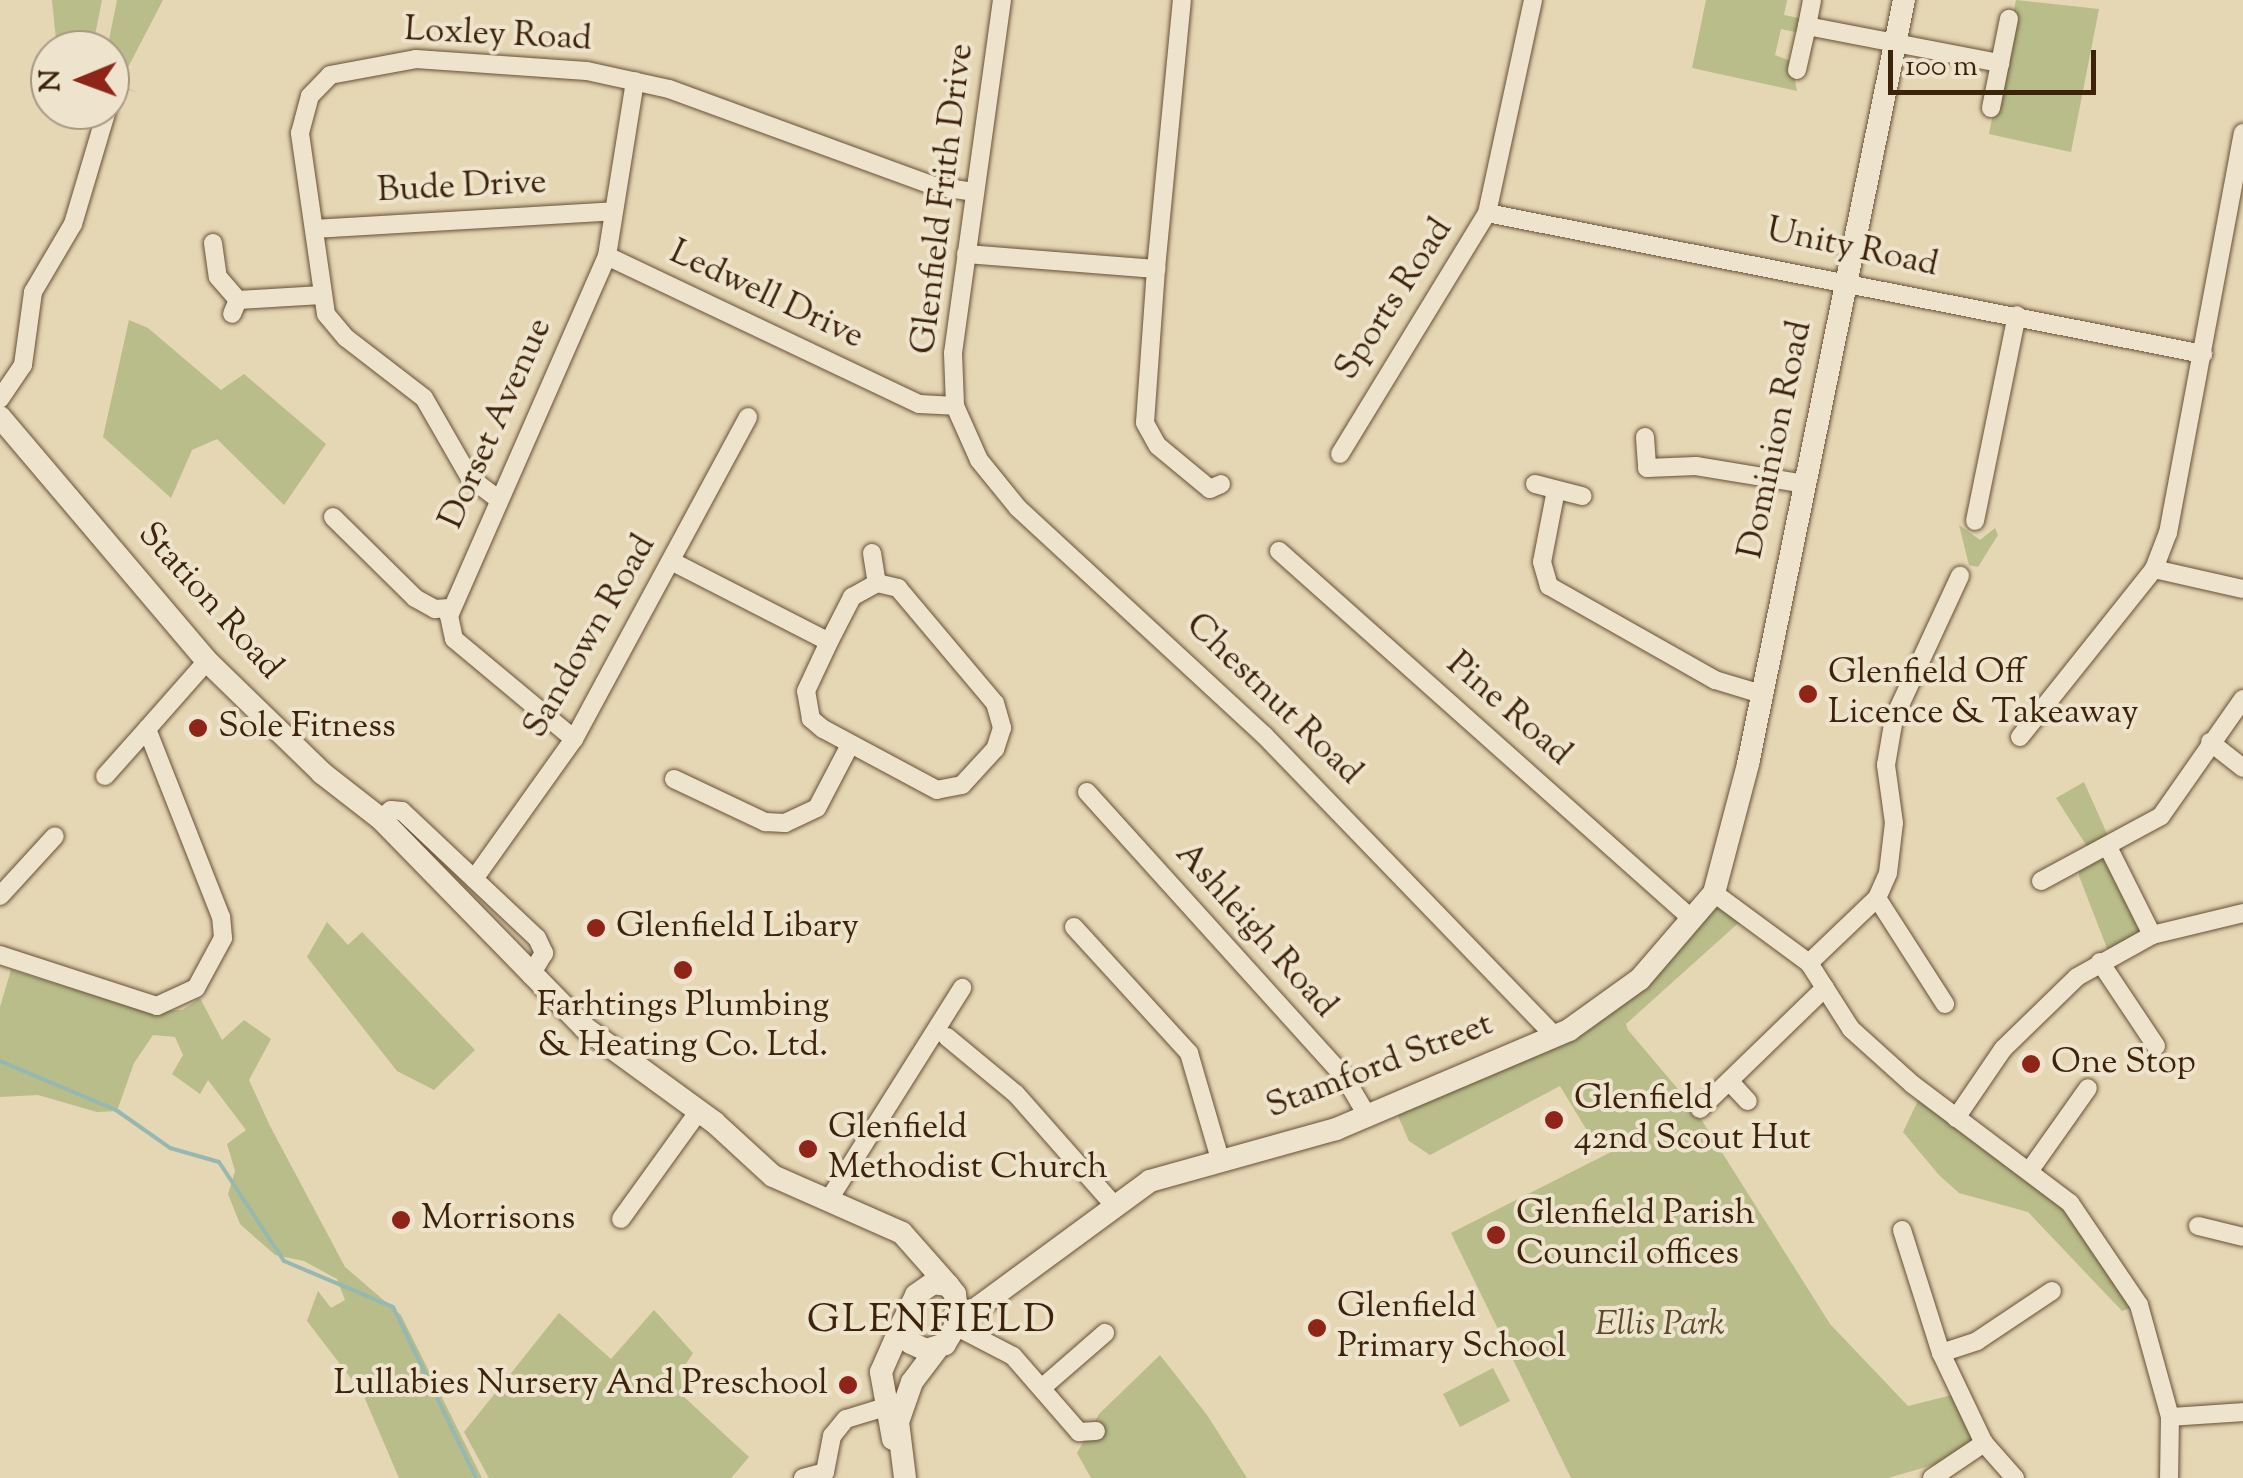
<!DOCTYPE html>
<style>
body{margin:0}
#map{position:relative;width:2243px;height:1478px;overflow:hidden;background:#e5d6b4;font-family:"Sorts Mill Goudy",serif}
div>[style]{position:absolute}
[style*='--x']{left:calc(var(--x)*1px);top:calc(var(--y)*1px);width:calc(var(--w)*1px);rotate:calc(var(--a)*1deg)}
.green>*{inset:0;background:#b8bd8a}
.stream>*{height:4px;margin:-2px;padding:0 2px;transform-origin:2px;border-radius:2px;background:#96b8b2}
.roads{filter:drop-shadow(0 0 2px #685035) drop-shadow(0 0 2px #685035)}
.street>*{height:18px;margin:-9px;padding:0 9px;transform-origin:9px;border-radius:9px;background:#eee4ce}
.secondary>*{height:22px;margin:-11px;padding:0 11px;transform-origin:11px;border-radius:11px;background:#eee4ce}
.dots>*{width:28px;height:28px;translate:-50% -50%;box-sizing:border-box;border:5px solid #eee4ce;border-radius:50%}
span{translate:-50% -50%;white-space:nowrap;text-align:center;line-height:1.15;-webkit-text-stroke:8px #eee4ce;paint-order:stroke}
.street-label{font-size:35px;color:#3e230b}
.poi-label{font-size:35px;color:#3e230b}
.left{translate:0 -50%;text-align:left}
.right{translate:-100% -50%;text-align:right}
.park-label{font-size:35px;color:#5c4a2b;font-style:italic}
.quarter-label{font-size:40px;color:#3e230b;letter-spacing:2.5px}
.north{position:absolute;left:30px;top:30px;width:100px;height:100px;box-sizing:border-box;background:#eee4ce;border:2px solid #a89780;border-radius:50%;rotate:269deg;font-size:28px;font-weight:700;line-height:40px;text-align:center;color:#3e230b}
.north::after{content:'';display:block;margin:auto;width:35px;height:45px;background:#8f2418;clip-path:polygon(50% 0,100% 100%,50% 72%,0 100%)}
.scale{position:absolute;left:1888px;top:50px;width:208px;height:45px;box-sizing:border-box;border:5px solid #3e230b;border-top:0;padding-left:12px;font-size:30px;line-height:35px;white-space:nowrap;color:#3e230b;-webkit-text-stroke:8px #eee4ce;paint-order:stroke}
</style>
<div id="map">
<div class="green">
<div style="clip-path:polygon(52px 0,102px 0,92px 50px,57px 50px)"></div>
<div style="clip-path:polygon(117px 0,163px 0,123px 77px,123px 85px,137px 93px,110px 81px,107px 50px)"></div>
<div style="clip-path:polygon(1706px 0,1787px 0,1784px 15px,1803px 19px,1800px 33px,1781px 29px,1775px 55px,1791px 61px,1797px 91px,1692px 68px)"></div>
<div style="clip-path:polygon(2016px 0,2099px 9px,2071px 152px,1989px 134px)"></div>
<div style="clip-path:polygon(129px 320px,148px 328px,221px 390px,244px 374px,326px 444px,284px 505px,217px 439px,192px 450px,171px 498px,103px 437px)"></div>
<div style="clip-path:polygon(1959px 525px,1980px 540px,1995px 528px,1998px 535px,1978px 567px,1969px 565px)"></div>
<div style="clip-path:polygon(2084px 782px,2152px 935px,2110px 956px,2079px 876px,2079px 863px,2093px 856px,2056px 798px)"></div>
<div style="clip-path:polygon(1714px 893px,1744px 918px,1626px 1024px,1628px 1030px,1694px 1108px,1830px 1324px,1908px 1406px,1960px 1393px,1984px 1443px,1950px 1460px,1888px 1478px,1571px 1478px,1451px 1233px,1611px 1152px,1598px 1130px,1589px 1134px,1560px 1086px,1430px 1155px,1409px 1141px,1394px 1107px,1606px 1008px)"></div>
<div style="clip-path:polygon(327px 922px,348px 945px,362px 932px,475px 1050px,434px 1090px,397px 1071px,307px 957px)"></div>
<div style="clip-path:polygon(11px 970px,144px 1011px,182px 1010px,200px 998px,222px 1040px,244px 1020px,271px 1039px,249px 1080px,270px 1126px,345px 1267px,401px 1315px,482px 1478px,399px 1478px,363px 1394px,307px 1321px,318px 1291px,331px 1308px,345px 1300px,337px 1279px,304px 1261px,275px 1255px,240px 1224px,228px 1194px,235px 1171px,227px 1144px,246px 1130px,208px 1080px,200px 1094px,172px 1074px,183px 1055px,175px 1037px,153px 1035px,134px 1063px,117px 1111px,97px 1112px,38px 1095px,0 1097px,0 1007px)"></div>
<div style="clip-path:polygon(1922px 1092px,2063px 1197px,2139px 1305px,2122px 1311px,2028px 1212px,1959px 1193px,1939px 1175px,1903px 1132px)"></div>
<div style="clip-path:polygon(654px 1310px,693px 1353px,680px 1373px,683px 1396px,749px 1457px,731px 1478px,489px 1478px,464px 1432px,559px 1313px,611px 1359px)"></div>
<div style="clip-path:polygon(1160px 1355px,1207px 1415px,1247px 1478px,1091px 1478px,1077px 1453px,1099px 1414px)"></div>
<div style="clip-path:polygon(1493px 1368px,1510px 1401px,1460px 1427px,1443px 1394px)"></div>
</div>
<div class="stream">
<div style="--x:0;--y:1061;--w:126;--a:22.9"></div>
<div style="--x:116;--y:1110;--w:66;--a:35.1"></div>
<div style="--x:170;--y:1148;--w:51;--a:15.9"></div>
<div style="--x:219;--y:1162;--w:118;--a:56.7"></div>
<div style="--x:284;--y:1261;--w:118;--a:22.9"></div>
<div style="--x:393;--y:1307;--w:190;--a:64.1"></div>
</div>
<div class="roads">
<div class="street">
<div style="--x:1002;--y:0;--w:356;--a:97.9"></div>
<div style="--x:953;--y:353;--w:53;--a:87.8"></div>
<div style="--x:955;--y:406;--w:59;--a:66"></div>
<div style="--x:979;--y:460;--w:62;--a:50.9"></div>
<div style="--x:1018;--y:508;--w:335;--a:42.7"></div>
<div style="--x:1264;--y:735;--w:420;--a:46"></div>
<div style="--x:1807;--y:26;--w:26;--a:-79"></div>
<div style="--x:1797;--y:70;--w:45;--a:-77.2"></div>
<div style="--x:1807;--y:26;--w:197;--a:10.9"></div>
<div style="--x:1991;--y:108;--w:91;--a:-78.6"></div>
<div style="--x:1487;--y:213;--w:730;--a:11.14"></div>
<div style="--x:314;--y:229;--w:300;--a:-3.4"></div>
<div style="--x:213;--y:243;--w:34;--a:82"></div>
<div style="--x:218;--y:277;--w:30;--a:49"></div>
<div style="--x:238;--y:300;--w:15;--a:113"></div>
<div style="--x:966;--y:254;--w:191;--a:4.5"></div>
<div style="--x:1156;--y:269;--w:270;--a:-84.5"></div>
<div style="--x:607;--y:256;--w:345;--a:25.4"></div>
<div style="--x:919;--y:404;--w:36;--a:3"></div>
<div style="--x:1156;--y:269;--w:154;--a:94.1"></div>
<div style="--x:1145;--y:423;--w:26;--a:61"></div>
<div style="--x:1158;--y:446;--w:67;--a:39.6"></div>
<div style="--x:1210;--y:489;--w:12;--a:-24"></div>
<div style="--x:238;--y:300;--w:84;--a:-3.4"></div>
<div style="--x:0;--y:399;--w:41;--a:-55.9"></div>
<div style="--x:23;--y:365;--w:74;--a:-82.2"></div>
<div style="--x:33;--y:292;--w:79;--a:-59.5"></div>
<div style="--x:73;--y:224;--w:119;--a:-73.4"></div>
<div style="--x:1645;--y:437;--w:31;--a:86"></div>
<div style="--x:1647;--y:468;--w:49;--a:-2.3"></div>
<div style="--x:1696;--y:466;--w:110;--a:9.4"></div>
<div style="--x:1340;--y:454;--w:282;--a:-58.6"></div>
<div style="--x:1487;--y:213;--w:218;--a:-77.8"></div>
<div style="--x:1535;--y:484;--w:49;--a:14.3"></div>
<div style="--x:1556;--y:490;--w:73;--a:101"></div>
<div style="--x:1542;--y:562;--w:25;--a:74"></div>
<div style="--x:1549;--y:586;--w:191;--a:29.5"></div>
<div style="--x:1715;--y:680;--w:48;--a:16.9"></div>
<div style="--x:498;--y:499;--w:35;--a:-143"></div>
<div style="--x:470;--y:478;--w:92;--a:-119.9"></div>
<div style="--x:424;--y:398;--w:98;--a:-142.4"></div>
<div style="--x:346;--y:338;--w:31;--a:-130"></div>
<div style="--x:326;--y:314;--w:183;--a:-98.2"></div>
<div style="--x:300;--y:133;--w:38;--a:-75"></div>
<div style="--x:310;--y:96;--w:29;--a:-46"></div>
<div style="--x:330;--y:75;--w:87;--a:-10.5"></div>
<div style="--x:416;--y:59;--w:171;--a:4"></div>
<div style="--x:587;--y:71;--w:84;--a:12.4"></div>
<div style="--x:669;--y:89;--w:282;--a:20.1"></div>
<div style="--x:934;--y:186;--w:40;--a:8.5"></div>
<div style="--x:333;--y:517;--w:115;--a:44.6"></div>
<div style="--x:415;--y:598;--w:23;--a:29"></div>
<div style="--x:435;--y:609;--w:15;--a:-4"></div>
<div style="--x:1975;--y:521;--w:210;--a:-78.5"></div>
<div style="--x:1279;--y:551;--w:553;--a:41.7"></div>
<div style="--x:872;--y:553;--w:30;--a:81"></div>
<div style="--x:673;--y:562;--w:175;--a:27.1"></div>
<div style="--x:829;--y:642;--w:51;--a:-62.9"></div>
<div style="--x:852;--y:597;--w:29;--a:-29"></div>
<div style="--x:877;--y:583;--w:22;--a:13"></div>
<div style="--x:898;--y:588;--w:150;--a:49.9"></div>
<div style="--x:995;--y:703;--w:26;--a:74"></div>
<div style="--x:1002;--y:728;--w:22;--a:108"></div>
<div style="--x:995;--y:749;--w:49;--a:132.5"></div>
<div style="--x:962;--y:785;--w:25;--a:169"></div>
<div style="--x:937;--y:790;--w:129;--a:-151.8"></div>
<div style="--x:823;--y:729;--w:16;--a:-140"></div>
<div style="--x:811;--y:719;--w:28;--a:-100"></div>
<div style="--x:806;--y:691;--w:54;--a:-64.9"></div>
<div style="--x:2154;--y:569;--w:91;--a:12.7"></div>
<div style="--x:2020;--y:737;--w:215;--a:-51.4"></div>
<div style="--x:2154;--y:569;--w:39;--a:-69"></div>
<div style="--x:2168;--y:533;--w:407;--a:-79.4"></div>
<div style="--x:574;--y:739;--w:156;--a:-140.2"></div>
<div style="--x:454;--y:639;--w:24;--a:-102"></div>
<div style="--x:449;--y:616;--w:393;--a:-66.3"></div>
<div style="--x:607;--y:256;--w:177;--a:-80.9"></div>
<div style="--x:2210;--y:742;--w:42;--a:38.2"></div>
<div style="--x:105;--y:776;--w:63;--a:-48.2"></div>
<div style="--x:674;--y:779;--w:101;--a:25.3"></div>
<div style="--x:765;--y:822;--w:20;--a:3"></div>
<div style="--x:785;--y:823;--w:35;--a:-25"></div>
<div style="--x:817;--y:808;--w:71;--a:-62.4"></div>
<div style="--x:1087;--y:792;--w:385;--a:47.9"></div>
<div style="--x:1345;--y:1078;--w:45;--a:59.5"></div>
<div style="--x:381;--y:819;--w:13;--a:-42"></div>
<div style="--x:391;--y:810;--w:11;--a:5"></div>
<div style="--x:402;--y:811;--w:185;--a:43.3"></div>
<div style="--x:537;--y:938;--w:17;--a:65"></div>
<div style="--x:544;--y:953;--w:26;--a:121"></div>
<div style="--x:2109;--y:849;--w:96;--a:63.4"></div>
<div style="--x:474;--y:879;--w:172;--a:-54.5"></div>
<div style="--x:574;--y:739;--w:366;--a:-61.6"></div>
<div style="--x:2041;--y:881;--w:136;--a:-28.4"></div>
<div style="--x:2161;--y:816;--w:143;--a:-55"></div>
<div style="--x:1714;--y:893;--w:118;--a:36.4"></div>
<div style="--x:1809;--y:963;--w:78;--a:57.5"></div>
<div style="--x:1851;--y:1029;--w:82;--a:42"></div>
<div style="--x:1912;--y:1084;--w:198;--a:37"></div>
<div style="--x:2070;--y:1203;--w:123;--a:55.9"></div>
<div style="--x:2139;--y:1305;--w:116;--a:74.5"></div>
<div style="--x:2170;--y:1417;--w:61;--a:90.9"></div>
<div style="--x:0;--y:896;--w:81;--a:-47.5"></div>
<div style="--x:1877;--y:898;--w:126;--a:57.3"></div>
<div style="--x:1074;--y:927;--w:171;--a:47.6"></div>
<div style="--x:1189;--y:1053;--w:110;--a:73.7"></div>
<div style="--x:0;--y:955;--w:165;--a:18"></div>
<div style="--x:157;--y:1006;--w:43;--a:-24.8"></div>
<div style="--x:196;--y:988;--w:57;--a:-61.6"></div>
<div style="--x:223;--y:938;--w:21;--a:-95"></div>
<div style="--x:221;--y:917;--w:202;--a:-111.5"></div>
<div style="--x:147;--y:729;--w:91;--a:-48.6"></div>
<div style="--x:2100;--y:962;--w:101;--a:56.3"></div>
<div style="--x:1809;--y:963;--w:94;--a:-43.7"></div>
<div style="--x:1877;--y:898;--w:27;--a:-66"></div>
<div style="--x:1888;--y:873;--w:50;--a:-83.2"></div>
<div style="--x:1894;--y:823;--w:59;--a:-97.9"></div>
<div style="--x:1886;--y:765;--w:48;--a:-80.3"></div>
<div style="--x:1894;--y:718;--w:157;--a:-65.1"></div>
<div style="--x:947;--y:1037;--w:89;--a:39.6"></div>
<div style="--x:1016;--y:1094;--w:147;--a:48.6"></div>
<div style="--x:1730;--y:1082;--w:26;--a:47"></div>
<div style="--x:1700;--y:1109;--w:174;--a:-44.1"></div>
<div style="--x:1956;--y:1118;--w:83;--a:-55.7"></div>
<div style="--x:2003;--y:1049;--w:103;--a:-44.2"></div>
<div style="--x:2077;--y:977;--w:86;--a:-29.2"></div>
<div style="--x:2152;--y:935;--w:94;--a:-13.6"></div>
<div style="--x:2030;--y:1170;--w:100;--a:-54.7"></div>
<div style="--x:828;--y:1201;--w:252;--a:-57.8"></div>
<div style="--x:621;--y:1219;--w:133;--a:-54.2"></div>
<div style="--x:2198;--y:1226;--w:46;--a:13.7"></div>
<div style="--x:1902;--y:1230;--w:129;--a:72.4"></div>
<div style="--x:1941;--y:1353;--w:100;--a:64.5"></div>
<div style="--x:1984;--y:1443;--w:47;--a:48.5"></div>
<div style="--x:957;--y:1327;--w:63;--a:27.4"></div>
<div style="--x:1013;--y:1356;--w:101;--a:49"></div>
<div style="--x:1079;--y:1432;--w:17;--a:-3"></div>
<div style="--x:1941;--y:1353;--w:38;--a:-18"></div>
<div style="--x:1977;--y:1341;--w:90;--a:-33.7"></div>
<div style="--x:1044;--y:1386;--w:81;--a:-41"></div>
<div style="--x:2170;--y:1417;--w:73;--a:-3.9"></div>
<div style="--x:803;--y:1478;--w:23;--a:-15"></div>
<div style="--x:825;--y:1472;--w:37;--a:-79"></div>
<div style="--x:832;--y:1436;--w:22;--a:-51"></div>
<div style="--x:846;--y:1419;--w:39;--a:-17"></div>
<div style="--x:1932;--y:1478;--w:63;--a:-33.9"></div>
</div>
<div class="secondary">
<div style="--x:0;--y:417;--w:320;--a:49.7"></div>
<div style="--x:207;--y:661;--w:161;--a:44.2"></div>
<div style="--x:322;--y:773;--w:75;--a:37.9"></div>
<div style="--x:381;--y:819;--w:292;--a:45.7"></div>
<div style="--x:585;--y:1028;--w:160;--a:36.1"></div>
<div style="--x:714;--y:1122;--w:80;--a:42.5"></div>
<div style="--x:773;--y:1176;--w:141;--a:23.8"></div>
<div style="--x:902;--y:1233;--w:69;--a:48.5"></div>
<div style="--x:933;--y:1283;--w:15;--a:8"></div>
<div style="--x:948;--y:1285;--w:11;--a:52"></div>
<div style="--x:955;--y:1294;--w:28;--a:84"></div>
<div style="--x:958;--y:1322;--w:26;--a:121"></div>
<div style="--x:945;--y:1344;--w:20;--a:162"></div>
<div style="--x:926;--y:1350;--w:17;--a:-155"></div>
<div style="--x:911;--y:1343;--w:22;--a:-111"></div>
<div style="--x:903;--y:1322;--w:30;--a:-64"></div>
<div style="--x:916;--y:1295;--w:21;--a:-35"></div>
<div style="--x:958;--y:1322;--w:238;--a:-36.3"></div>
<div style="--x:1150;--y:1181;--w:193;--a:-15.6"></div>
<div style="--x:1336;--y:1129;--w:253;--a:-23"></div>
<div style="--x:1569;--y:1030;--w:87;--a:-35.7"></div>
<div style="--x:1640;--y:979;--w:113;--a:-49.3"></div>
<div style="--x:1714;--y:893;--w:133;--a:-75.2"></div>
<div style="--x:1748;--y:764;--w:780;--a:-78.46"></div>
<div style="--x:893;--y:1439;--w:68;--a:-100.2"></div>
<div style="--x:881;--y:1372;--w:55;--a:-66.3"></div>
<div style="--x:905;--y:1478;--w:56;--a:-97.1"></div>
<div style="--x:898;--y:1422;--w:42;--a:-70.7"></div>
<div style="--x:912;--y:1382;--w:40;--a:-53"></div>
</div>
</div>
<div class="dots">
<div style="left:1808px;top:694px;background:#8f2418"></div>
<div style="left:198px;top:728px;background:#8f2418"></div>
<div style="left:596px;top:928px;background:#8f2418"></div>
<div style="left:683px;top:970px;background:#8f2418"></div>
<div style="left:2031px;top:1064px;background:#8f2418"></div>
<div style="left:1554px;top:1120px;background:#8f2418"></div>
<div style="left:808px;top:1149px;background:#8f2418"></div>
<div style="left:401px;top:1220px;background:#8f2418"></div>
<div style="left:1496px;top:1235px;background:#8f2418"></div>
<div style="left:1317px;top:1328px;background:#8f2418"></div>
<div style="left:848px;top:1385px;background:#8f2418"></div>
</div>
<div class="street-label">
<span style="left:498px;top:36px;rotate:3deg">Loxley Road</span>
<span style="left:462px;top:188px;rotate:-3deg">Bude Drive</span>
<span style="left:944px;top:199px;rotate:-83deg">Glenfield Frith Drive</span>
<span style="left:1852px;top:249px;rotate:12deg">Unity Road</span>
<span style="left:766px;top:296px;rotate:25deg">Ledwell Drive</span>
<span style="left:1395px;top:300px;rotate:-57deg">Sports Road</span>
<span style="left:497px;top:424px;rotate:-66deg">Dorset Avenue</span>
<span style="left:1777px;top:440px;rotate:-78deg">Dominion Road</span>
<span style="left:209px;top:602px;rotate:48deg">Station Road</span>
<span style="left:591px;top:637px;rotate:-60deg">Sandown Road</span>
<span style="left:1273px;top:700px;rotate:44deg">Chestnut Road</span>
<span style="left:1508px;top:710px;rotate:41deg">Pine Road</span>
<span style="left:1255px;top:931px;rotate:48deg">Ashleigh Road</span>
<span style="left:1380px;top:1067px;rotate:-21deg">Stamford Street</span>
</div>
<div class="poi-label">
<span class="left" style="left:1828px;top:694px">Glenfield Off<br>Licence &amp; Takeaway</span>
<span class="left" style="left:218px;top:728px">Sole Fitness</span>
<span class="left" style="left:616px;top:928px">Glenfield Libary</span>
<span style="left:683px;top:1027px">Farhtings Plumbing<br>&amp; Heating Co. Ltd.</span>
<span class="left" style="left:2051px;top:1064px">One Stop</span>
<span class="left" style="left:1574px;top:1120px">Glenfield<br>42nd Scout Hut</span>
<span class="left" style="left:828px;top:1149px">Glenfield<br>Methodist Church</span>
<span class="left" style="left:1516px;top:1235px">Glenfield Parish<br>Council offices</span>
<span class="left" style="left:421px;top:1220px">Morrisons</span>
<span class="left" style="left:1337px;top:1328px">Glenfield<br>Primary School</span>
<span class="right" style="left:828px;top:1385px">Lullabies Nursery And Preschool</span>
</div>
<div class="park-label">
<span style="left:1660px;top:1326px">Ellis Park</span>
</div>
<div class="quarter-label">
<span style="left:932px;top:1322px">GLENFIELD</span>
</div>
<div class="north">N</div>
<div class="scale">100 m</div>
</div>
